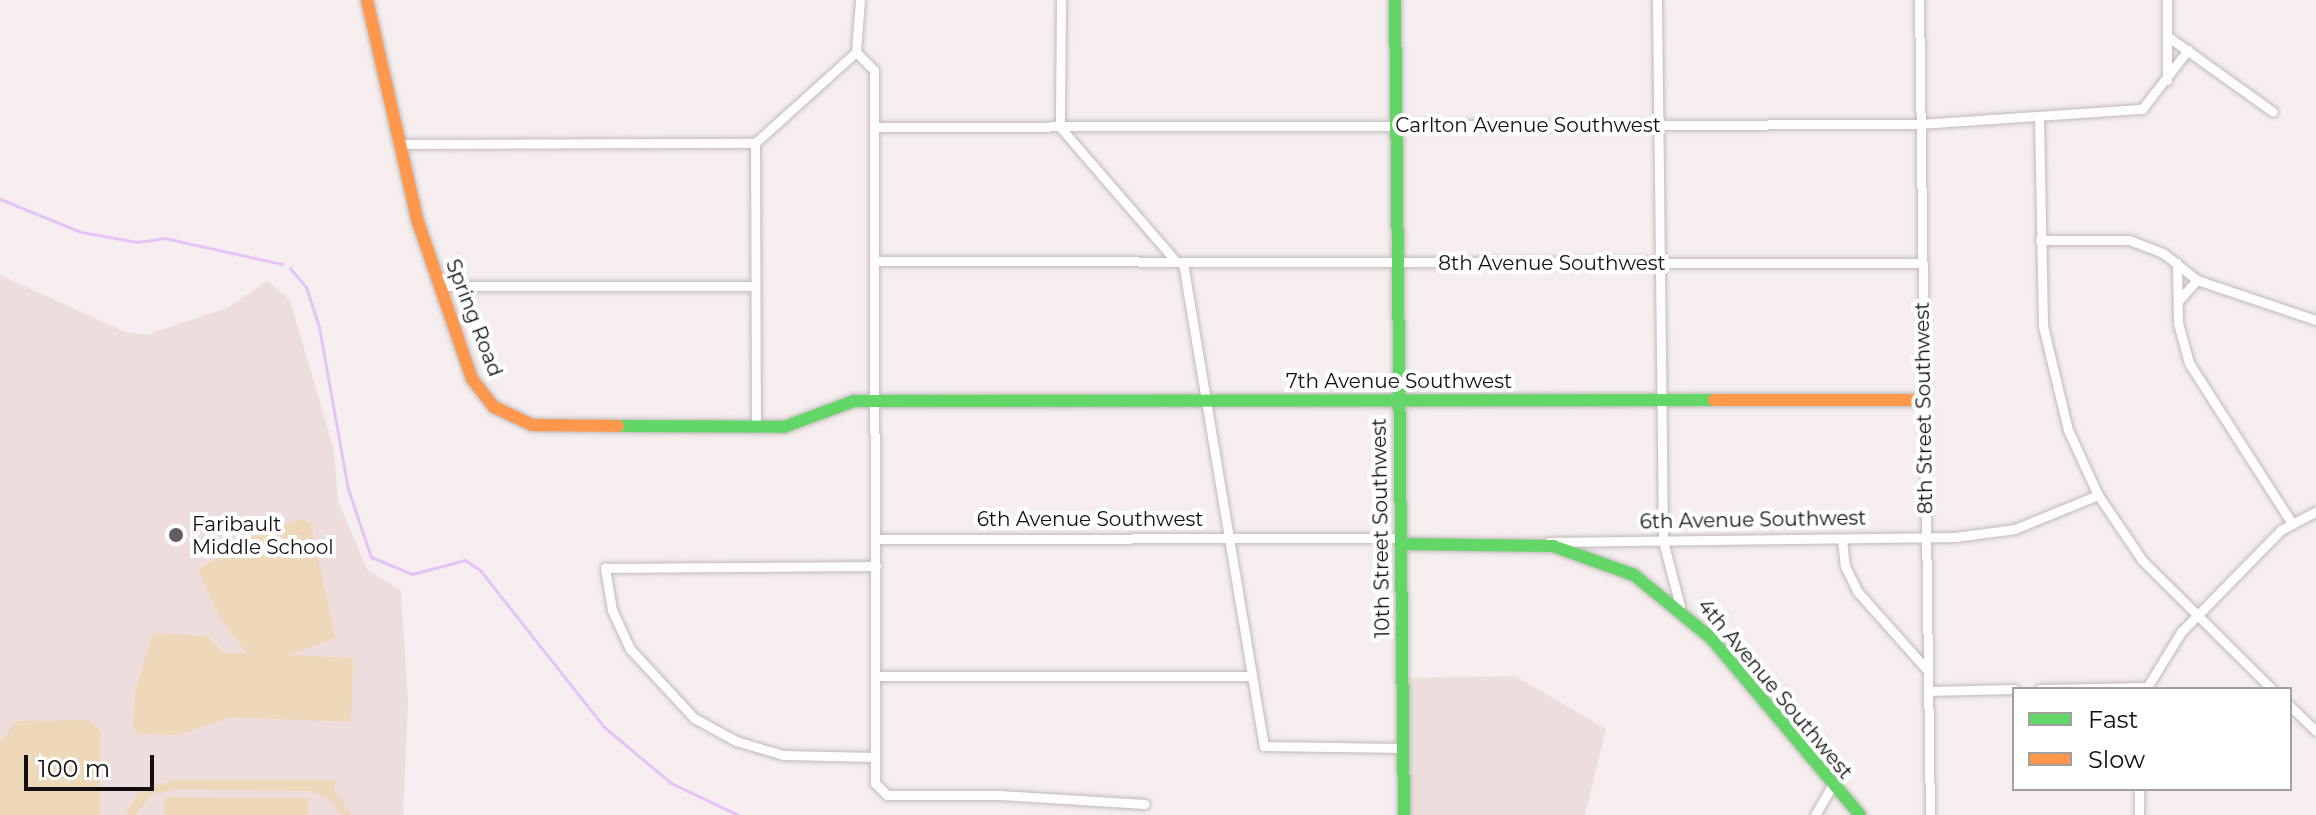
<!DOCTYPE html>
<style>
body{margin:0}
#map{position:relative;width:2316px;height:815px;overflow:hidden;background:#f6eeee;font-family:Montserrat,sans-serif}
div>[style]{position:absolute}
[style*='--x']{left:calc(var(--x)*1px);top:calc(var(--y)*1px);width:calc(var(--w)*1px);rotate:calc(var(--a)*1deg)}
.built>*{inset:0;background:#edd}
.green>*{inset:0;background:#edd9ba}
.stream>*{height:3px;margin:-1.5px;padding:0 1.5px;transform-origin:1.5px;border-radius:1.5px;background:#e5c3f8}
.roads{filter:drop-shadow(0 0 2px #c0baba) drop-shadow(0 0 2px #c0baba)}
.street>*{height:9px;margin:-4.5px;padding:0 4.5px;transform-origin:4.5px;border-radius:4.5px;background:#fefcfc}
.fast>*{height:12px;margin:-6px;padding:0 6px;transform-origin:6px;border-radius:6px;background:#63d668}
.slow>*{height:12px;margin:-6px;padding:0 6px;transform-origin:6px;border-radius:6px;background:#ff974d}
.dots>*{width:22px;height:22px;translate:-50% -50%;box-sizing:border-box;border:4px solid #fff;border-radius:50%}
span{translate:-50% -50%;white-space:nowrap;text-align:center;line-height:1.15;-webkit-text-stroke:8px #fff;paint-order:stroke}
.street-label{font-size:20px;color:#130e0f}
.poi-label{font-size:20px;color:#130e0f}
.left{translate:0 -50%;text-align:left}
.legend{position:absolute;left:2012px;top:687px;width:280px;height:104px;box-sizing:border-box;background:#fff;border:2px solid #a19f9f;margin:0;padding:10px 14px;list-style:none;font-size:24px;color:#130e0f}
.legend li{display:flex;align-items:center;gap:16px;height:40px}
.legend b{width:40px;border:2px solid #a19f9f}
.scale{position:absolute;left:24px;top:755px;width:130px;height:36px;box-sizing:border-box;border:4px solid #130e0f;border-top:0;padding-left:10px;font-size:24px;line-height:28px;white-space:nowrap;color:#130e0f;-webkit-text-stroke:6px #fff;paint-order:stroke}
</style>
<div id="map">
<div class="built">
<div style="clip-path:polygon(0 275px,125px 332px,146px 335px,227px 308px,267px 281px,290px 300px,334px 450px,338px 501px,367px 569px,401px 591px,408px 702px,403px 815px,0 815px)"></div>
<div style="clip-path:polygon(1515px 676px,1606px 729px,1585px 815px,1399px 815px,1398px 678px)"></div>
</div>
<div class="green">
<div style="clip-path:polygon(303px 519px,311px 524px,335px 638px,289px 655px,353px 658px,351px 722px,231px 717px,178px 735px,140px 734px,133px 728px,135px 691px,153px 633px,208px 636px,224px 653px,247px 653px,220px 618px,198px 570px,258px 532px)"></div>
<div style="clip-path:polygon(89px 720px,100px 731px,100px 815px,0 815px,0 742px,16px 721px)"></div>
<div style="clip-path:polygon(176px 780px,336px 780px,334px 790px,352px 815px,341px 815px,331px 800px,312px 791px,177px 789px,153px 794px,135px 815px,125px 815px,140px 790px)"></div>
<div style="clip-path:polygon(165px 797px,308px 798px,308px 815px,164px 815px)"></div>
</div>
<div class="stream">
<div style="--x:0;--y:199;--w:87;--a:22.2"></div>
<div style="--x:81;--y:232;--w:57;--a:10.1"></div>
<div style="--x:137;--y:242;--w:27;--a:-8"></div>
<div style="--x:164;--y:238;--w:121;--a:12.4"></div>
<div style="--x:290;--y:268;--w:25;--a:50"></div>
<div style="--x:306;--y:287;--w:42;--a:72"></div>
<div style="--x:319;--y:327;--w:165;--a:79.9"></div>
<div style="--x:348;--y:489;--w:72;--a:71.3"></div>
<div style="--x:371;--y:557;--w:44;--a:22.5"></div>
<div style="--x:412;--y:574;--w:55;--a:-14.8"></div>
<div style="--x:465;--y:560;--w:18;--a:34"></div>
<div style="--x:480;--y:570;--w:199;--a:51.7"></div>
<div style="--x:603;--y:726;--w:89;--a:40"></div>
<div style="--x:671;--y:783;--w:74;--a:25.5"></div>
</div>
<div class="roads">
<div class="street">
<div style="--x:1061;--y:0;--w:127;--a:90.5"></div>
<div style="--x:1060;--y:127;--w:176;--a:49.2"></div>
<div style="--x:1657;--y:0;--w:541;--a:89.36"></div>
<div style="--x:1663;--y:541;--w:67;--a:75.3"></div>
<div style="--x:1919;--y:0;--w:815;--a:89.23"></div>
<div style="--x:2167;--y:0;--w:80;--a:90"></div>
<div style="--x:2167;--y:36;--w:130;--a:35.6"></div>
<div style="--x:856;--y:52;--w:25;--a:45"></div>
<div style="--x:874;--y:70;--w:713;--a:89.92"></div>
<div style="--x:875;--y:783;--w:17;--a:45"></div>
<div style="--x:887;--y:795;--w:113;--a:0"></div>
<div style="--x:1000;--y:795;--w:145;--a:3.6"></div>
<div style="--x:2039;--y:116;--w:210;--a:88.9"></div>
<div style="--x:2043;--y:326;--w:107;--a:76.5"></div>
<div style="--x:2068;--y:430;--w:72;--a:65.2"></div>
<div style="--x:2098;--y:495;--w:78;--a:55.9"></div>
<div style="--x:2142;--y:560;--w:183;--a:44.8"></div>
<div style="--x:874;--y:127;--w:1046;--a:-0.16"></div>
<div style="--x:1920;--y:124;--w:223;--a:-3.9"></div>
<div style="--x:2142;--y:109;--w:75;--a:-52.1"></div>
<div style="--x:755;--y:143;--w:284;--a:89.8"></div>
<div style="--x:399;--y:144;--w:356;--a:-0.2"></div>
<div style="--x:755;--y:143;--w:136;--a:-42"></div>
<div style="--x:856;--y:52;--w:52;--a:-85.6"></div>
<div style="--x:2040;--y:240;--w:89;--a:0"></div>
<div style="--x:2129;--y:240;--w:36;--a:21"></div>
<div style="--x:2163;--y:253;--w:43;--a:38.5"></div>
<div style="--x:2197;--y:280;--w:126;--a:18.6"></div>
<div style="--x:875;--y:261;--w:1047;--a:0.11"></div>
<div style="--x:1183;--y:263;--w:490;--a:80.5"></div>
<div style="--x:1264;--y:746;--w:139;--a:0.8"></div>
<div style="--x:2177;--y:263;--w:60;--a:89"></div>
<div style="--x:2178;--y:323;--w:41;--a:74.6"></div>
<div style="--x:2189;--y:363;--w:189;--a:57.3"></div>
<div style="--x:439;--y:286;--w:316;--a:0"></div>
<div style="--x:2178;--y:301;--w:28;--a:-48"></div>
<div style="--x:876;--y:539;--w:525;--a:-0.11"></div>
<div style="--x:1842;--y:539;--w:27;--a:84"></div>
<div style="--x:1845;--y:566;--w:28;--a:64"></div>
<div style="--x:1857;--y:591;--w:107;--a:48.4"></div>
<div style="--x:1549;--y:542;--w:406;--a:-0.7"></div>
<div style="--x:1955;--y:537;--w:61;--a:-7.6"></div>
<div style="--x:2015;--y:529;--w:90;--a:-22.3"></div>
<div style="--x:875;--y:676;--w:377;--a:0"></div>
<div style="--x:2040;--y:689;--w:107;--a:-1.1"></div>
<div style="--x:2146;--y:689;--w:67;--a:-58.4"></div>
<div style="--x:2181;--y:632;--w:143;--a:-45.6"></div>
<div style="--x:2281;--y:530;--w:40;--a:-28"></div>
<div style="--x:1928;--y:691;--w:86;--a:-1.3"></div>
<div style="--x:2290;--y:706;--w:36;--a:44"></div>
<div style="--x:875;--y:757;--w:92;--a:-178.8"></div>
<div style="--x:783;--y:755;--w:49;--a:-163.4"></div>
<div style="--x:736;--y:741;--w:48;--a:-151.3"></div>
<div style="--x:694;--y:718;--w:94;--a:-132.8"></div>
<div style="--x:630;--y:649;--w:43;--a:-114.8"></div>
<div style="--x:612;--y:610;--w:43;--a:-99.5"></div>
<div style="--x:605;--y:568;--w:271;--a:-0.4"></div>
<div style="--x:2139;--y:789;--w:26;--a:90"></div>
<div style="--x:1815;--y:815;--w:34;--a:-60"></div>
</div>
<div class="fast">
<div style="--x:1395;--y:0;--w:815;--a:89.37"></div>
<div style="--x:618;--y:426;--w:166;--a:0.3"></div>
<div style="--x:784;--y:427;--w:75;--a:-20.4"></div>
<div style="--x:854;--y:401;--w:860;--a:-0.07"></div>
<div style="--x:1401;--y:544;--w:152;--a:0.8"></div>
<div style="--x:1553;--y:546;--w:86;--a:19.7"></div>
<div style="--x:1634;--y:575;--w:99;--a:39.3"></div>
<div style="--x:1711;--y:638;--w:231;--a:49.9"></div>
</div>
<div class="slow">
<div style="--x:367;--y:0;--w:228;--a:77.1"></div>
<div style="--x:418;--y:222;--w:166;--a:71"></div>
<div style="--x:472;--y:379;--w:36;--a:52"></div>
<div style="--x:494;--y:407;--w:42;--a:25.3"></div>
<div style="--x:532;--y:425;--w:86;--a:0.7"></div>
<div style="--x:1714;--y:400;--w:210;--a:0"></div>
</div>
</div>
<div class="dots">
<div style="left:176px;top:535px;background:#625c5d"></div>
</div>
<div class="street-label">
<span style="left:1528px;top:125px">Carlton Avenue Southwest</span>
<span style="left:1552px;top:263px">8th Avenue Southwest</span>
<span style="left:474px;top:318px;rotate:69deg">Spring Road</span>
<span style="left:1399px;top:381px">7th Avenue Southwest</span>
<span style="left:1924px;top:408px;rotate:-91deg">8th Street Southwest</span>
<span style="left:1090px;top:519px">6th Avenue Southwest</span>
<span style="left:1753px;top:520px;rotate:-1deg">6th Avenue Southwest</span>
<span style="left:1381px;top:528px;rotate:-91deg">10th Street Southwest</span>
<span style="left:1775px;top:689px;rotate:50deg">4th Avenue Southwest</span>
</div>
<div class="poi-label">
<span class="left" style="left:192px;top:536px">Faribault<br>Middle School</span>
</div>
<ul class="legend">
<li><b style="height:10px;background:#63d668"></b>Fast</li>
<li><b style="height:10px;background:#ff974d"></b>Slow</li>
</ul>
<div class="scale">100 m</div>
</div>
